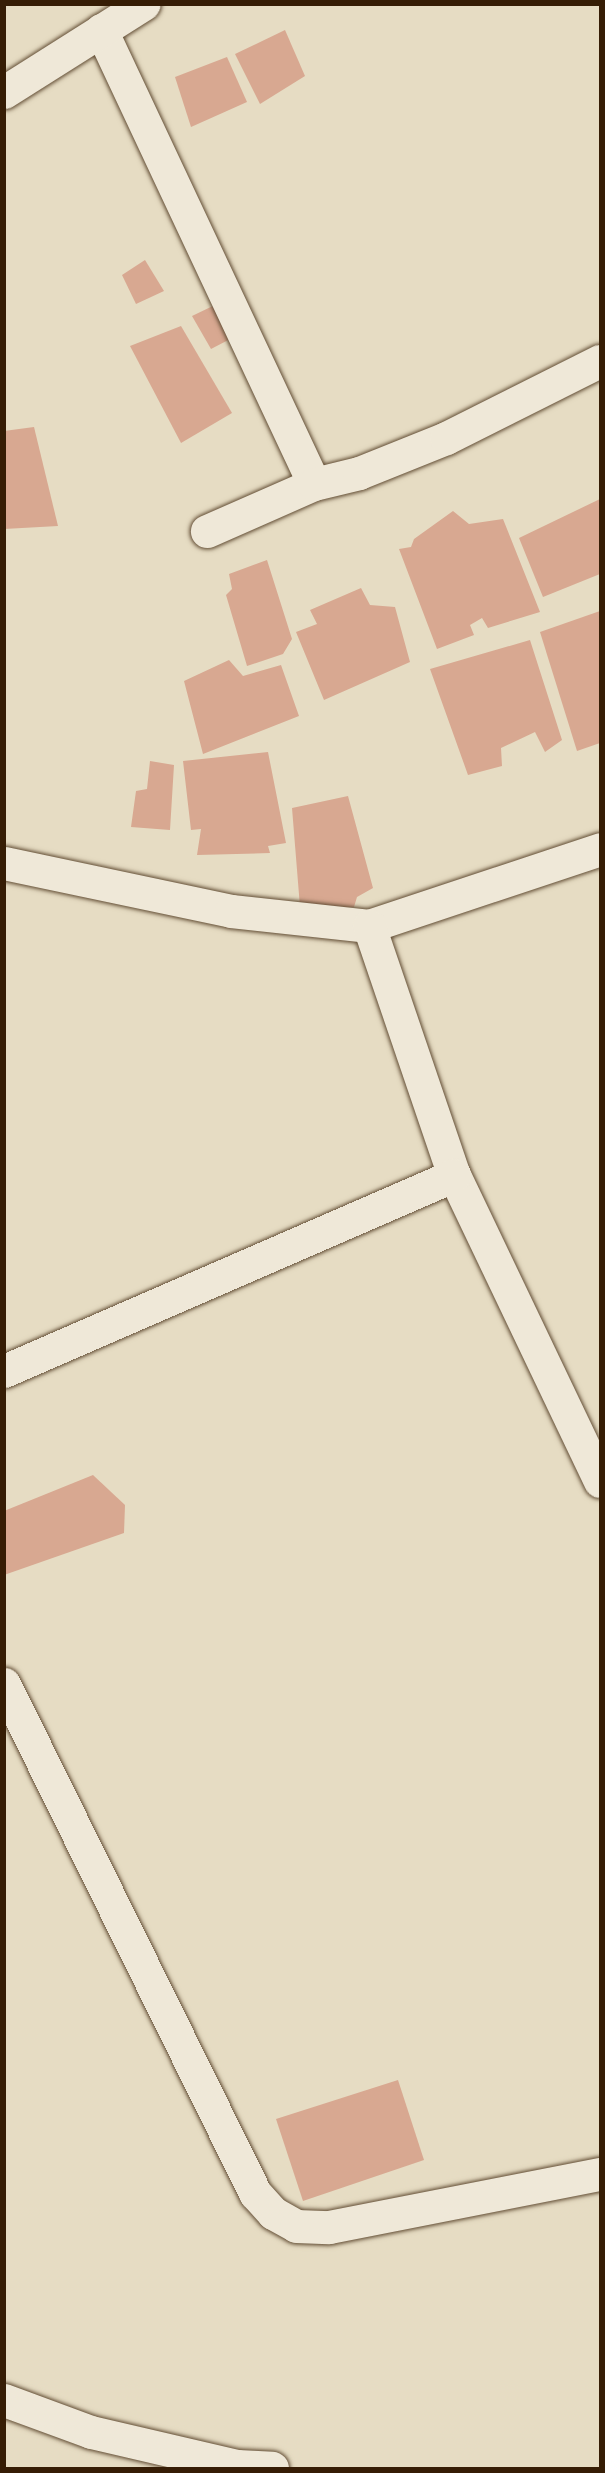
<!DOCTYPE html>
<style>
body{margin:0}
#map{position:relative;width:605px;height:2473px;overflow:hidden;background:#e6dcc3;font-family:"EB Garamond",serif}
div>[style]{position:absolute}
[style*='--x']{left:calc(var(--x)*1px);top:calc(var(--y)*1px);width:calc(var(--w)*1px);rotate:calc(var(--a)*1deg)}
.building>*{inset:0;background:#d8a891}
.roads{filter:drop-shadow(0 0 2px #624d34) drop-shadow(0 0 2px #624d34)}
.street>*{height:33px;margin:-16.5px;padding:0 16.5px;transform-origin:16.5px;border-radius:16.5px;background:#efe8d8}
span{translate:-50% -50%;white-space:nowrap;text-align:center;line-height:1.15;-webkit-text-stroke:5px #efe8d8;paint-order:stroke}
.frame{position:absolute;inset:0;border:6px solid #361d05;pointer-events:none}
</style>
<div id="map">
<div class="building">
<div style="clip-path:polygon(285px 30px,305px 76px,260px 104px,235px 54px)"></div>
<div style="clip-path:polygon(227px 57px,247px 102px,191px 127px,175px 77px)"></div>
<div style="clip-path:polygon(145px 260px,164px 291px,136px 304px,122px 275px)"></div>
<div style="clip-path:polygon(217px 304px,234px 337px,211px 349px,192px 316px)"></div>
<div style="clip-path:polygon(181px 326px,232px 413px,181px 443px,130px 346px)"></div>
<div style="clip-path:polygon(34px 427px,58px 526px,4px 529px,4px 431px)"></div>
<div style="clip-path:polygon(600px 499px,600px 574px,543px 597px,519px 538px)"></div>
<div style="clip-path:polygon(453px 511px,469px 524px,503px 519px,540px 612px,488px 628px,482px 618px,470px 625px,474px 635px,437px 649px,399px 549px,411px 547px,414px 539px)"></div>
<div style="clip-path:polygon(267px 560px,292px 639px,283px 654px,247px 666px,226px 595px,232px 589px,229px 574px)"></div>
<div style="clip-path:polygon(361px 588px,370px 605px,395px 607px,410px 662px,324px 700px,296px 632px,317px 624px,310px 610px)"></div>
<div style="clip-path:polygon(600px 611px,600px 743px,577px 751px,540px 632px)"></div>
<div style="clip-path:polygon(530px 640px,562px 740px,545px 752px,535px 732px,501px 748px,502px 766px,468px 775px,430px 669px)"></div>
<div style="clip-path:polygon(229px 660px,243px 676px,281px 665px,299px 716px,203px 754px,184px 681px)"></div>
<div style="clip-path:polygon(268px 752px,286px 843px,268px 846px,270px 853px,197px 855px,201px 829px,191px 830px,183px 761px)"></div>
<div style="clip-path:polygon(150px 761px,174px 765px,170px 830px,131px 827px,136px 791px,147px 789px)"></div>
<div style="clip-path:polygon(348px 796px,373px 888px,357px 897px,354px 907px,320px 911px,300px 907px,292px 808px)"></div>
<div style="clip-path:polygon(93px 1475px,125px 1505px,124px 1533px,4px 1575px,4px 1511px)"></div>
<div style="clip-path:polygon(398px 2080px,424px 2160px,303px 2201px,276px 2119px)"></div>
</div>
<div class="roads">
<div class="street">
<div style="--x:101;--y:30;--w:501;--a:64.87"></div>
<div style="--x:314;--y:484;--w:117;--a:156.3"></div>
<div style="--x:4;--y:92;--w:165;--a:-32.3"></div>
<div style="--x:314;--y:484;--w:46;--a:-13.7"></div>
<div style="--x:359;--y:473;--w:94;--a:-21.9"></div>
<div style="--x:446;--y:438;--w:172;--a:-26.6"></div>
<div style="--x:4;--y:863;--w:232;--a:11.9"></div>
<div style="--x:231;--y:911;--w:139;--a:6.2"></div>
<div style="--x:369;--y:926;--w:243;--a:-18.4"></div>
<div style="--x:369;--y:926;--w:263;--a:71.2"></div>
<div style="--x:454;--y:1175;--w:339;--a:64.5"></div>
<div style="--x:4;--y:1371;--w:491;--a:-23.5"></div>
<div style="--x:4;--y:1684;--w:568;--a:63.75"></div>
<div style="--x:255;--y:2193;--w:27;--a:48"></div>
<div style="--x:273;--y:2213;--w:26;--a:29"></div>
<div style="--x:296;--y:2226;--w:33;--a:2"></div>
<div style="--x:329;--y:2227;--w:276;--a:-11.1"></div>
<div style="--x:4;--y:2400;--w:93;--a:20.2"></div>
<div style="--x:91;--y:2432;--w:150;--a:13.1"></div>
<div style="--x:237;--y:2466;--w:35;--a:3"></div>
</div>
</div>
<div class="frame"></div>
</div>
